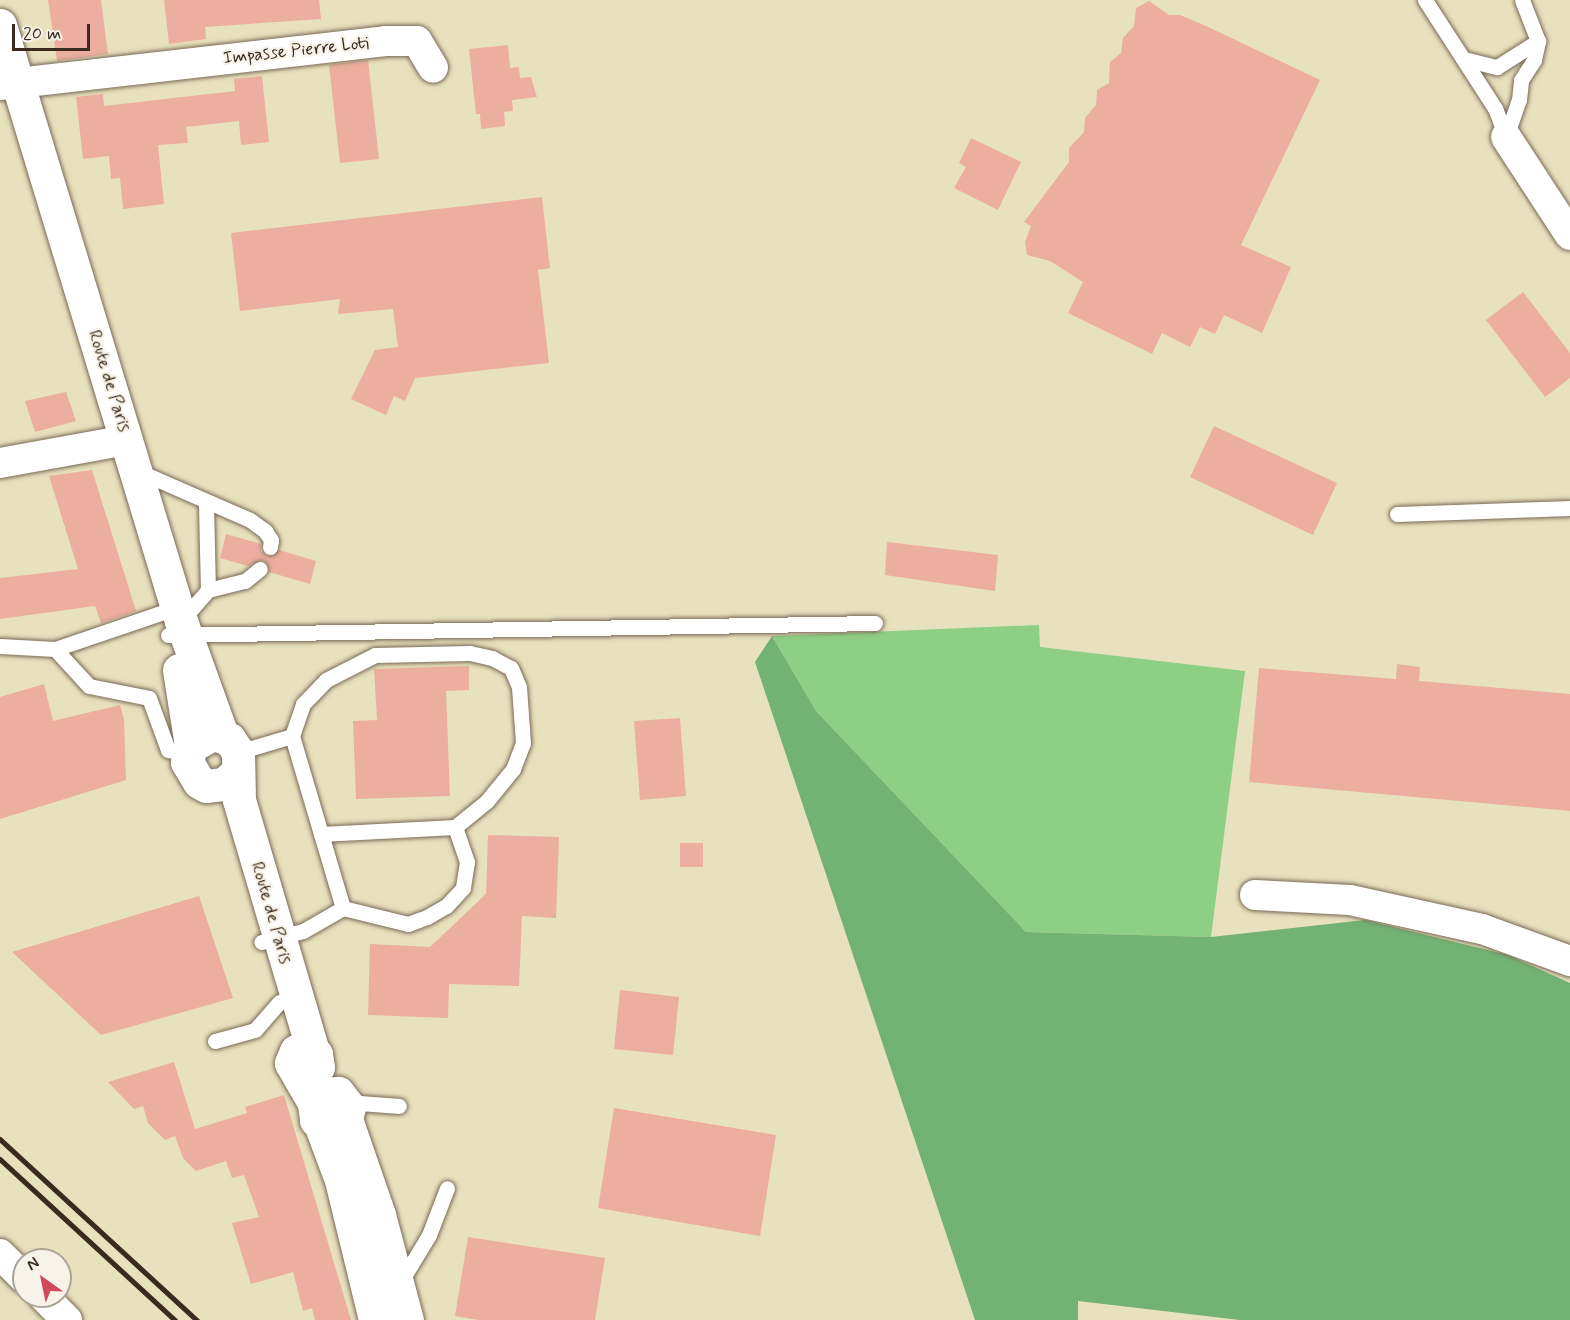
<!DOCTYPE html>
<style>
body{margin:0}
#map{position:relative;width:1570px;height:1320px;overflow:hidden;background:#e8e1bd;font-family:Mynerve,sans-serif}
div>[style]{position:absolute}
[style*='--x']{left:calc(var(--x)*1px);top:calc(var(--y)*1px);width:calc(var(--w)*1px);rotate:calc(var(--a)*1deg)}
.green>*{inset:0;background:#8ecf86}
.forest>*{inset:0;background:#72b273}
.building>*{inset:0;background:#ecaea0}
.roads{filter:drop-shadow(0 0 2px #786a56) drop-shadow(0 0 2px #786a56)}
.service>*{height:15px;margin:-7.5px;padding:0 7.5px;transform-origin:7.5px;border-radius:7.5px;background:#fff}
.minor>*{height:30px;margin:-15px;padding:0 15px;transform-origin:15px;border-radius:15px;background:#fff}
.secondary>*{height:33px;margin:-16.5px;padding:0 16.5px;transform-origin:16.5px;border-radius:16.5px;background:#fff}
.rail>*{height:4.5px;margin:-2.25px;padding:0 2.25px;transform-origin:2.25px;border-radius:2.25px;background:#3b2a1e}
span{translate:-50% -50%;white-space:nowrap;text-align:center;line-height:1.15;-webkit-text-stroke:4.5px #f7f3e8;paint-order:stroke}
.street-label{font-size:18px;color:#3b2a1e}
.north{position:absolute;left:12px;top:1248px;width:60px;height:60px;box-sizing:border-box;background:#f7f3e8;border:2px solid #aca397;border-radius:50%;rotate:327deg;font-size:16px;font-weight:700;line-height:24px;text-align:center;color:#3b2a1e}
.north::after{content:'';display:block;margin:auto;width:21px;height:27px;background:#d1495b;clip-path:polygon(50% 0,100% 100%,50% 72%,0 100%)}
.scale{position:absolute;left:12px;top:24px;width:78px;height:27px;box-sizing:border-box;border:3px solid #3b2a1e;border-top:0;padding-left:8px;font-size:18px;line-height:21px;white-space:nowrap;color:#3b2a1e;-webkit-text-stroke:4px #f7f3e8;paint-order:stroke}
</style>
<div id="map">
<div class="green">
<div style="clip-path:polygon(1039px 625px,1040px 647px,1245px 671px,1211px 937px,1026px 932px,816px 711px,772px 636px)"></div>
</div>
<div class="forest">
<div style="clip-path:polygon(772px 636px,816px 711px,1026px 932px,1211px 937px,1365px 920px,1508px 955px,1570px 983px,1570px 1320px,1240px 1320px,1078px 1301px,1078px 1320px,975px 1320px,755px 662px)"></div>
</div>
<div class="building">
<div style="clip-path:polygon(48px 0,101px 0,108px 54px,57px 61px)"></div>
<div style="clip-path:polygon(164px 0,319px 0,321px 19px,205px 27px,206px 39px,169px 44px)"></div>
<div style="clip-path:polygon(1149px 1px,1169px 15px,1180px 15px,1206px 26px,1320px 80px,1241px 245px,1291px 267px,1262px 333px,1224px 315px,1215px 334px,1200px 327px,1190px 347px,1162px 333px,1152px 354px,1068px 313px,1083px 282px,1050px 261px,1027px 255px,1025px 242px,1031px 226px,1024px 222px,1069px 162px,1069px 148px,1084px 132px,1085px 118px,1096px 105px,1097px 90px,1109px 83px,1110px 62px,1121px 53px,1123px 38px,1134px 26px,1136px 8px)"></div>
<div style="clip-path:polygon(508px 45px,510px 68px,519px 67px,520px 78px,531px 77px,537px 97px,512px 100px,513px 111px,504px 112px,505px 126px,481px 129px,480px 114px,476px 114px,469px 49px)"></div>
<div style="clip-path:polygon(368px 60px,379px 159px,340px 163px,329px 65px)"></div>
<div style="clip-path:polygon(262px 76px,269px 142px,241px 145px,239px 121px,186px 127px,188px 143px,158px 145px,164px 204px,123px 209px,120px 178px,111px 179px,109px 156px,83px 159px,76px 97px,103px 94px,104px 106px,235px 91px,234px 79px)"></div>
<div style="clip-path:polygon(971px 138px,1021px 162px,998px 210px,954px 188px,966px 167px,959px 163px)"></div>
<div style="clip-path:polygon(542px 197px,550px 268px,538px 270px,549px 363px,415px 378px,405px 401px,394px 396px,386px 415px,351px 399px,375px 350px,398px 347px,393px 309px,338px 314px,340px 299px,240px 311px,231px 233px)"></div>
<div style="clip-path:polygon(1523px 292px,1570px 353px,1570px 378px,1545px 397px,1486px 320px)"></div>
<div style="clip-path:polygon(66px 392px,76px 421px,35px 432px,25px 401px)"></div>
<div style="clip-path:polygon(1214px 426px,1337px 483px,1313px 535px,1190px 477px)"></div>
<div style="clip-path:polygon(92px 470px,136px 611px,101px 623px,95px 606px,0 619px,0 578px,78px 569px,49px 476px)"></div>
<div style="clip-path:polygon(226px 534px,261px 544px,261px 551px,268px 556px,279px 550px,316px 561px,310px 584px,269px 572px,263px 560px,248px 566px,220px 558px)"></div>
<div style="clip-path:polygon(887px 542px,998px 555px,995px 591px,885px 575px)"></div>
<div style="clip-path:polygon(1397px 664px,1420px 667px,1419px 681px,1570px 694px,1570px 811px,1249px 782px,1259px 668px,1396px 679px)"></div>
<div style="clip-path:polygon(469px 666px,469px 690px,446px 691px,450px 796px,356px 799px,353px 721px,377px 720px,374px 669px)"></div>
<div style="clip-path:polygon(44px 684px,53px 721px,120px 705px,124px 719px,126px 780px,0 819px,0 697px)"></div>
<div style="clip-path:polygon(680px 718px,686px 796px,640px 800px,634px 721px)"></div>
<div style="clip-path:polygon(488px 835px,559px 837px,556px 918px,522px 916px,519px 986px,449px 984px,448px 1018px,368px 1015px,370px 944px,430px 947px,486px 894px)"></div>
<div style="clip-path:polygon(680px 843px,703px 843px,703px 867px,680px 867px)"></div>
<div style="clip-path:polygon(199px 896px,233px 998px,101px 1035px,12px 952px)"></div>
<div style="clip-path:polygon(620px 990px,679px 997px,673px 1055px,614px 1049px)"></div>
<div style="clip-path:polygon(174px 1062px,195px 1129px,247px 1113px,245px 1107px,284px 1095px,351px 1320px,315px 1320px,312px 1308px,303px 1311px,293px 1272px,251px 1284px,232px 1223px,259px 1217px,244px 1175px,232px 1178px,226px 1161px,196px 1171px,183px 1158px,175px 1136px,165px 1140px,148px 1123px,143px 1106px,134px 1109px,108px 1082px)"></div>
<div style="clip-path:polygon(614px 1108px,776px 1135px,760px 1236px,598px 1208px)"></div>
<div style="clip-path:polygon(468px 1237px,605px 1258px,595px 1320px,478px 1320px,455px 1316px)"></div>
</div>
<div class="roads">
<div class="service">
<div style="--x:1425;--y:0;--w:129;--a:57.1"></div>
<div style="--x:1495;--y:108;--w:31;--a:69"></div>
<div style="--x:1464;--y:59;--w:34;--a:14"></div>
<div style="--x:1497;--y:67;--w:49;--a:-32.4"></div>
<div style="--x:1506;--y:137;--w:39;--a:-71"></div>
<div style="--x:1519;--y:100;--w:20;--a:-84"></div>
<div style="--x:1521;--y:80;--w:24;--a:-57"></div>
<div style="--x:1534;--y:60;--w:19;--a:-78"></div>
<div style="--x:1538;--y:41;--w:44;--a:-111.3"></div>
<div style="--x:138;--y:471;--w:122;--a:23.6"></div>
<div style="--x:250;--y:520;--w:19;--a:36"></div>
<div style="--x:265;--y:531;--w:11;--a:56"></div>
<div style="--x:271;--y:540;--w:7;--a:98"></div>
<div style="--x:206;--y:504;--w:86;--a:88.7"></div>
<div style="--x:1397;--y:514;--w:173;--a:-2"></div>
<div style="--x:181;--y:621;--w:41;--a:-48.9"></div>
<div style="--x:208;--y:590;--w:38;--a:-14"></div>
<div style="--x:245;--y:581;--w:19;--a:-39"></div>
<div style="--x:168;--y:635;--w:707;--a:-0.97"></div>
<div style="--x:0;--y:646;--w:55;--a:3.1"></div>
<div style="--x:55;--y:649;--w:112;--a:-18.8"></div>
<div style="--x:55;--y:649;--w:50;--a:47.4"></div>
<div style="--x:89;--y:686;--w:61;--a:11.3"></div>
<div style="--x:149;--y:698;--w:55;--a:69.9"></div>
<div style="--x:168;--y:750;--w:20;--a:9"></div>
<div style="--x:292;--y:736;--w:34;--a:-71"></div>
<div style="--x:303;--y:704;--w:33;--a:-46"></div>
<div style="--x:326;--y:680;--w:55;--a:-27"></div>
<div style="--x:375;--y:655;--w:95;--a:-1.2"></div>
<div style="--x:470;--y:653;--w:23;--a:13"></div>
<div style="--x:492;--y:658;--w:21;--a:28"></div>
<div style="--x:511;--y:668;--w:21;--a:67"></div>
<div style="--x:519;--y:687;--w:56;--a:85.9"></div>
<div style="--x:523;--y:743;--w:28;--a:111"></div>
<div style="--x:513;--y:769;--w:41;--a:129.1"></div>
<div style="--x:487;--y:801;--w:41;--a:140.9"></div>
<div style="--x:238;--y:752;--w:56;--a:-16.5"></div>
<div style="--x:292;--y:736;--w:179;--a:73.5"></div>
<div style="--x:343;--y:908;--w:46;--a:150.1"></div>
<div style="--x:303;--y:931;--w:43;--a:165.3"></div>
<div style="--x:321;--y:834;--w:134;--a:-3"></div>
<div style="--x:455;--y:827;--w:37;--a:71"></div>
<div style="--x:467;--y:862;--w:26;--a:99"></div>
<div style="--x:463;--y:888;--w:25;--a:133"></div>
<div style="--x:446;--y:906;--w:22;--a:150"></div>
<div style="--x:427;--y:917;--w:20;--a:160"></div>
<div style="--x:408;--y:924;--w:67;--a:-166.2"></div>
<div style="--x:215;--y:1041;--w:41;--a:-15.4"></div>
<div style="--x:255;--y:1030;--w:37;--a:-49"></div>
<div style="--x:347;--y:1102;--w:52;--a:4.4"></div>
<div style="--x:400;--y:1283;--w:56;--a:-58.9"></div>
<div style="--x:429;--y:1235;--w:50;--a:-69"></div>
</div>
<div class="minor">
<div style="--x:0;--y:85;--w:388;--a:-6.5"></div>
<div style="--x:386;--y:41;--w:31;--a:0"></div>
<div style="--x:417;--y:41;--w:31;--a:59"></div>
<div style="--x:1506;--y:137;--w:117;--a:56.9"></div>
<div style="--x:0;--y:463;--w:129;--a:-10.3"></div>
<div style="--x:1255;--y:895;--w:95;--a:3"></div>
<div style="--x:1350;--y:900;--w:135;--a:12.4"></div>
<div style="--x:1482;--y:929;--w:94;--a:20"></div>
<div style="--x:0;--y:1254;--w:34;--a:45"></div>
<div style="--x:43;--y:1296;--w:34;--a:45"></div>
</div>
<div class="secondary">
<div style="--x:0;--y:25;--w:623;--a:73.11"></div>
<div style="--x:181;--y:621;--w:121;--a:70.2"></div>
<div style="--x:179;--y:670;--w:77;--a:81"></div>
<div style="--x:236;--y:773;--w:16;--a:137"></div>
<div style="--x:224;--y:784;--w:18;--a:174"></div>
<div style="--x:206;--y:786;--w:8;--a:-150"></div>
<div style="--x:199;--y:782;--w:23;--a:-121"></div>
<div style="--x:187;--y:762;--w:16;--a:-76"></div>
<div style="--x:191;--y:746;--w:25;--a:-29"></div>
<div style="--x:213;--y:734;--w:17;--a:17"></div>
<div style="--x:229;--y:739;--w:16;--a:55"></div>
<div style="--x:238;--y:752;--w:48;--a:88.8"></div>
<div style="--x:239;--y:800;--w:262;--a:73.6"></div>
<div style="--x:298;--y:1074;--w:9;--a:13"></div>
<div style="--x:307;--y:1076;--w:14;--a:-39"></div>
<div style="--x:318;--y:1067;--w:13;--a:-99"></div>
<div style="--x:316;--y:1054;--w:9;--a:-144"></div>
<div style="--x:309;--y:1049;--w:13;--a:171"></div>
<div style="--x:296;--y:1051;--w:13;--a:113"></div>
<div style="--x:291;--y:1063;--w:46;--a:60.1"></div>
<div style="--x:314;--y:1103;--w:17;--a:83"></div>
<div style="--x:316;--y:1120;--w:17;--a:25"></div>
<div style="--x:331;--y:1127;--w:17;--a:-28"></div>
<div style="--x:346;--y:1119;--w:12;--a:-76"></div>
<div style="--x:349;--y:1107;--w:18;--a:-128"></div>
<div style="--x:338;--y:1093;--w:16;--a:176"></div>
<div style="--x:322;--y:1094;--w:12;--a:132"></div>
<div style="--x:346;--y:1119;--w:102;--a:71"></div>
<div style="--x:379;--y:1215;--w:109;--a:75.1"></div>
<div style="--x:320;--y:1124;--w:60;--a:69.4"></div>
<div style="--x:341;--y:1180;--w:144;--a:76.3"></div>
</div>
</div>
<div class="rail">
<div style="--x:0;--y:1139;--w:268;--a:42.6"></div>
<div style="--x:0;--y:1159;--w:238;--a:42.6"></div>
</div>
<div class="street-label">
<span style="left:296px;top:51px;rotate:-6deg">Impasse Pierre Loti</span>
<span style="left:109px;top:381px;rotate:73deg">Route de Paris</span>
<span style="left:271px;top:913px;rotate:74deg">Route de Paris</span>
</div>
<div class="north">N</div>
<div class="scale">20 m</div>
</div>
